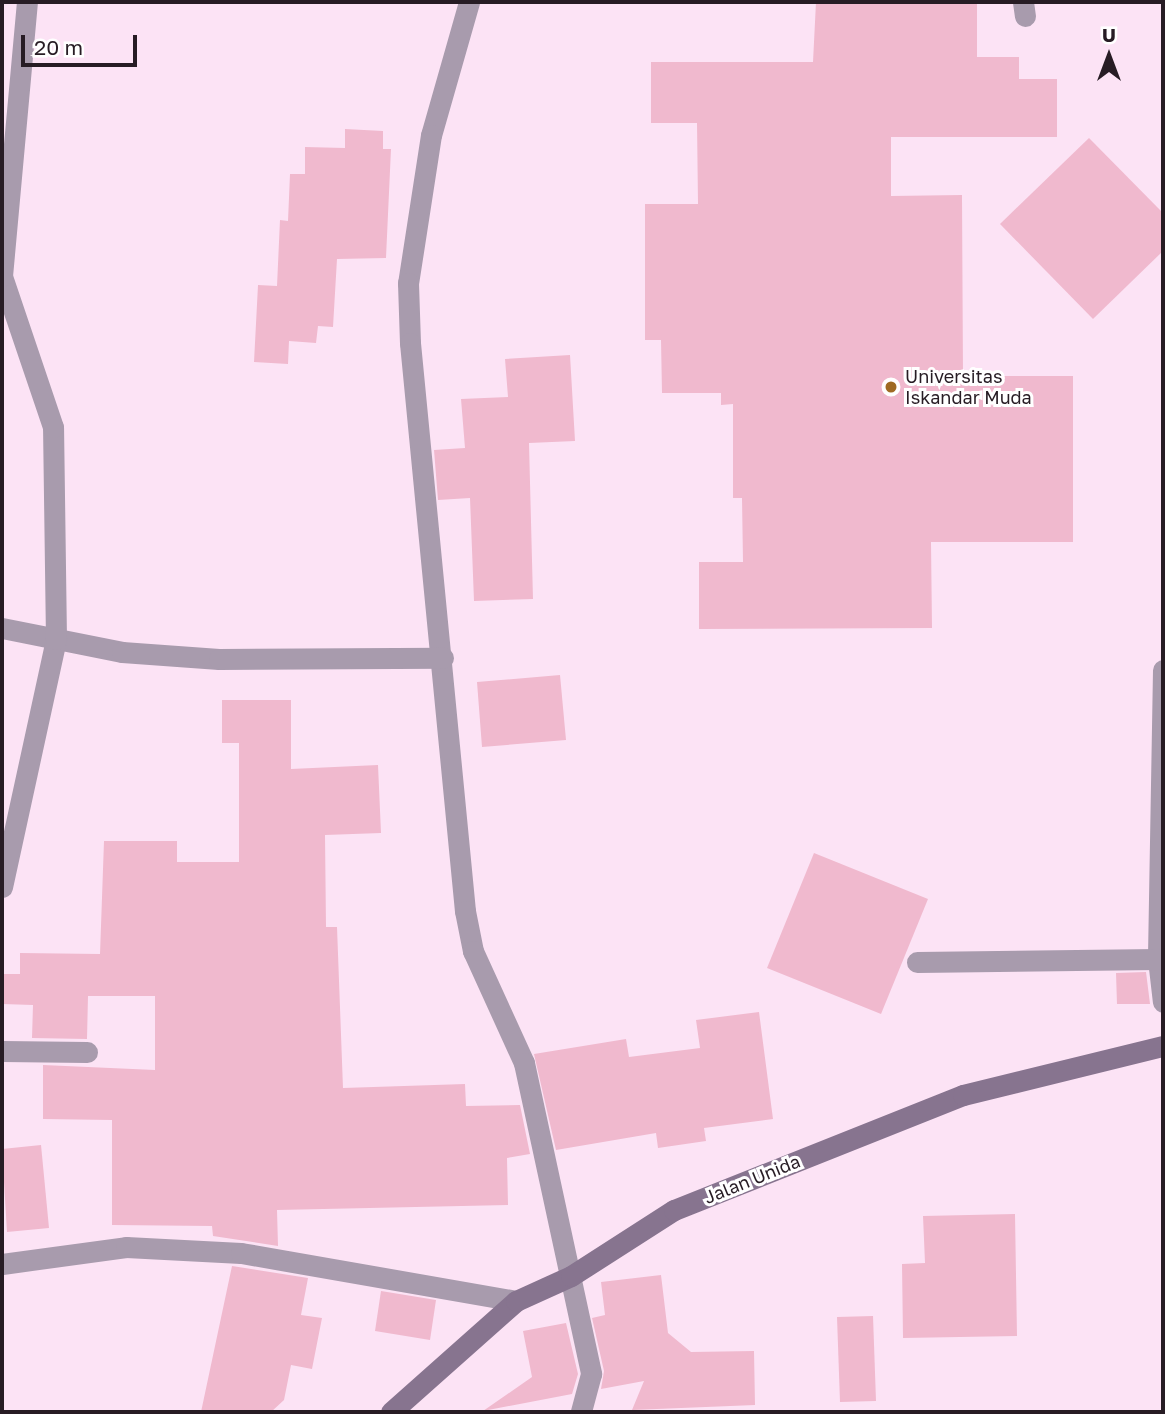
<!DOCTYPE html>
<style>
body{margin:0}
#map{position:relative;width:1165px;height:1414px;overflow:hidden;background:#fce3f5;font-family:"Golos Text",sans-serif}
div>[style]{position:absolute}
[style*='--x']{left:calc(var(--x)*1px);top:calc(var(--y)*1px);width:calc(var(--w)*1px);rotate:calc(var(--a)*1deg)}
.building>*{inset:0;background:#f0b9ce}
.lane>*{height:21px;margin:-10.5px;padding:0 10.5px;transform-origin:10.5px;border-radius:10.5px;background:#a89bad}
.street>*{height:21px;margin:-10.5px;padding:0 10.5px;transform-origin:10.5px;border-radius:10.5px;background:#a89bad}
.secondary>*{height:21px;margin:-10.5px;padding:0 10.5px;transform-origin:10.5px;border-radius:10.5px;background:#87748f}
.dots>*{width:19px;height:19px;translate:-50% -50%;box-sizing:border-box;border:4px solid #fff;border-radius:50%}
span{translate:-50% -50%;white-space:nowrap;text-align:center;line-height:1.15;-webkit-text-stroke:6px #fff;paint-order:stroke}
.poi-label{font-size:18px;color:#271c24}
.left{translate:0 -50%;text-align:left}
.street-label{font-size:18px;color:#271c24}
.frame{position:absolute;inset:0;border:4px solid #271c24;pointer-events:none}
.north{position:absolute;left:1074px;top:21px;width:70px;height:70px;-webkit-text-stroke:5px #fff;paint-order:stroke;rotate:0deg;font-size:19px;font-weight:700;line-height:28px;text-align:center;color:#271c24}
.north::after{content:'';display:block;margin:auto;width:24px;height:32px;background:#271c24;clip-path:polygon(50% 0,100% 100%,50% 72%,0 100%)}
.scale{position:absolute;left:21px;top:35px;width:116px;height:32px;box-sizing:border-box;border:4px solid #271c24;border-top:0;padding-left:9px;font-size:21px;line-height:24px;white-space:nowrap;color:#271c24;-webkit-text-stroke:5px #fff;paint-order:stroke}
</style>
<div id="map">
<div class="building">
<div style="clip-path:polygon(816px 2px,977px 2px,977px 57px,1019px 57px,1019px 79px,1057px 79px,1057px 137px,891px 137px,891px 196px,962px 195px,963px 376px,1073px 376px,1073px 542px,931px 542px,932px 628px,699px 629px,699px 562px,743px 562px,742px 498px,733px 498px,733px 404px,721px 405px,721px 393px,662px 393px,661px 340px,645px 340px,645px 204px,698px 204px,697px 123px,651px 123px,651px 62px,813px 62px)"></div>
<div style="clip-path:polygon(345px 129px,383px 131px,383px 149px,391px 149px,386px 258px,337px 259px,333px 327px,318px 326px,316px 343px,289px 341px,288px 364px,254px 362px,258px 285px,277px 286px,280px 220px,288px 221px,290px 174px,305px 174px,305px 147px,345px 148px)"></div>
<div style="clip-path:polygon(1089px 138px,1163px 213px,1163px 251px,1093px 319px,1000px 224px)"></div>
<div style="clip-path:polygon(570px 355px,575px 441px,529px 443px,533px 599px,474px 601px,470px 498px,438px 500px,434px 450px,465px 448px,461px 399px,508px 397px,505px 359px)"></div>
<div style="clip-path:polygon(560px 675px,566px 740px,482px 747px,477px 682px)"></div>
<div style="clip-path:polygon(222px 700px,291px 700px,291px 769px,378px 765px,381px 833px,325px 835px,326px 927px,337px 927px,343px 1088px,465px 1084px,466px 1106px,520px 1105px,530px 1154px,507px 1158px,508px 1205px,277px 1210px,278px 1246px,213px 1236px,212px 1226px,112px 1225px,112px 1120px,43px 1119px,43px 1065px,155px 1070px,155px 996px,88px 996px,87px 1039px,32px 1038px,33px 1005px,2px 1004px,2px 974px,20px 974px,20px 953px,100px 954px,104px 841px,177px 841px,177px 862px,239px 862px,239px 743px,222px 743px)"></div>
<div style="clip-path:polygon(814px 853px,928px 899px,881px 1014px,767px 968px)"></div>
<div style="clip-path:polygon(1146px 972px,1150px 1004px,1117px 1004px,1116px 973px)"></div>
<div style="clip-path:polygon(759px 1012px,773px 1119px,704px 1128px,706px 1141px,658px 1148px,656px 1133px,556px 1150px,534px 1054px,626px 1039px,629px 1057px,700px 1048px,696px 1020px)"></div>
<div style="clip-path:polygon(41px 1145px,49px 1228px,7px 1232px,2px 1149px)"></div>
<div style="clip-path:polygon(1015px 1214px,1017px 1336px,903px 1338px,902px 1264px,925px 1263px,923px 1216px)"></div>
<div style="clip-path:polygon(232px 1266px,308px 1278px,301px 1315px,322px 1318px,312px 1369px,291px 1365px,284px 1400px,271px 1412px,201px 1412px)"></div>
<div style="clip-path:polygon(661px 1275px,668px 1333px,691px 1352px,754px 1351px,755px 1405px,632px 1410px,644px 1381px,601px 1389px,604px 1371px,592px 1318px,605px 1315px,601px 1282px)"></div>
<div style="clip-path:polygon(381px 1291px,436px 1300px,430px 1340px,375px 1331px)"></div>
<div style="clip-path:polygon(873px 1316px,876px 1401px,840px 1402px,837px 1317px)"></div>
<div style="clip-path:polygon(566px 1323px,578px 1374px,572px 1394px,483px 1411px,532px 1377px,523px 1331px)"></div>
</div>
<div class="lane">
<div style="--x:1163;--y:670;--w:289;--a:91"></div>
<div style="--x:1158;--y:959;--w:43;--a:83.4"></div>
<div style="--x:917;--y:962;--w:241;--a:-0.7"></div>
</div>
<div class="street">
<div style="--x:469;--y:2;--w:138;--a:105.9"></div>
<div style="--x:431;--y:135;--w:150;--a:98.8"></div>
<div style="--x:408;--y:283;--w:60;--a:88.1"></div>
<div style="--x:410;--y:343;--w:571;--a:84.47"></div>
<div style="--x:465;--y:911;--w:41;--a:78.7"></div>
<div style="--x:473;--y:951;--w:123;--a:65.5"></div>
<div style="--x:524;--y:1063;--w:318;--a:77.8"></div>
<div style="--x:591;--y:1374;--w:39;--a:105"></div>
<div style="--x:1023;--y:2;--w:14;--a:82"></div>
<div style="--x:2;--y:628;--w:122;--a:11.3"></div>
<div style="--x:122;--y:652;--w:97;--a:4.1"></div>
<div style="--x:219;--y:659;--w:224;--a:-0.3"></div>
<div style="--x:2;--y:887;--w:254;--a:-77.7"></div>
<div style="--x:56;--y:639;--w:212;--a:-90.8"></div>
<div style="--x:53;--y:427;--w:159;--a:-108.7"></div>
<div style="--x:2;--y:276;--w:275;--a:-84.8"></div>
<div style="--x:2;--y:1051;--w:85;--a:0.7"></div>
<div style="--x:2;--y:1264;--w:125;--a:-7.8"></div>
<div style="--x:126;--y:1247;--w:115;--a:3"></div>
<div style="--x:241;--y:1253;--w:279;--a:9.9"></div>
</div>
<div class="secondary">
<div style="--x:391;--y:1412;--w:167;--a:-41.6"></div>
<div style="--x:516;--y:1301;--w:60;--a:-24.4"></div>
<div style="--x:571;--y:1276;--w:122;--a:-32.7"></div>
<div style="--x:674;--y:1210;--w:311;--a:-21.7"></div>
<div style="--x:963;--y:1095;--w:206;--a:-13.8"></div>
</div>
<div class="dots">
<div style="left:891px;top:387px;background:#9f6a23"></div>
</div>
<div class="poi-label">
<span class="left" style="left:905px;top:387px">Universitas<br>Iskandar Muda</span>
</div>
<div class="street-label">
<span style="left:752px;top:1179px;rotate:-22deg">Jalan Unida</span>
</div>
<div class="frame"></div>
<div class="north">U</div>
<div class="scale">20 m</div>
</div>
